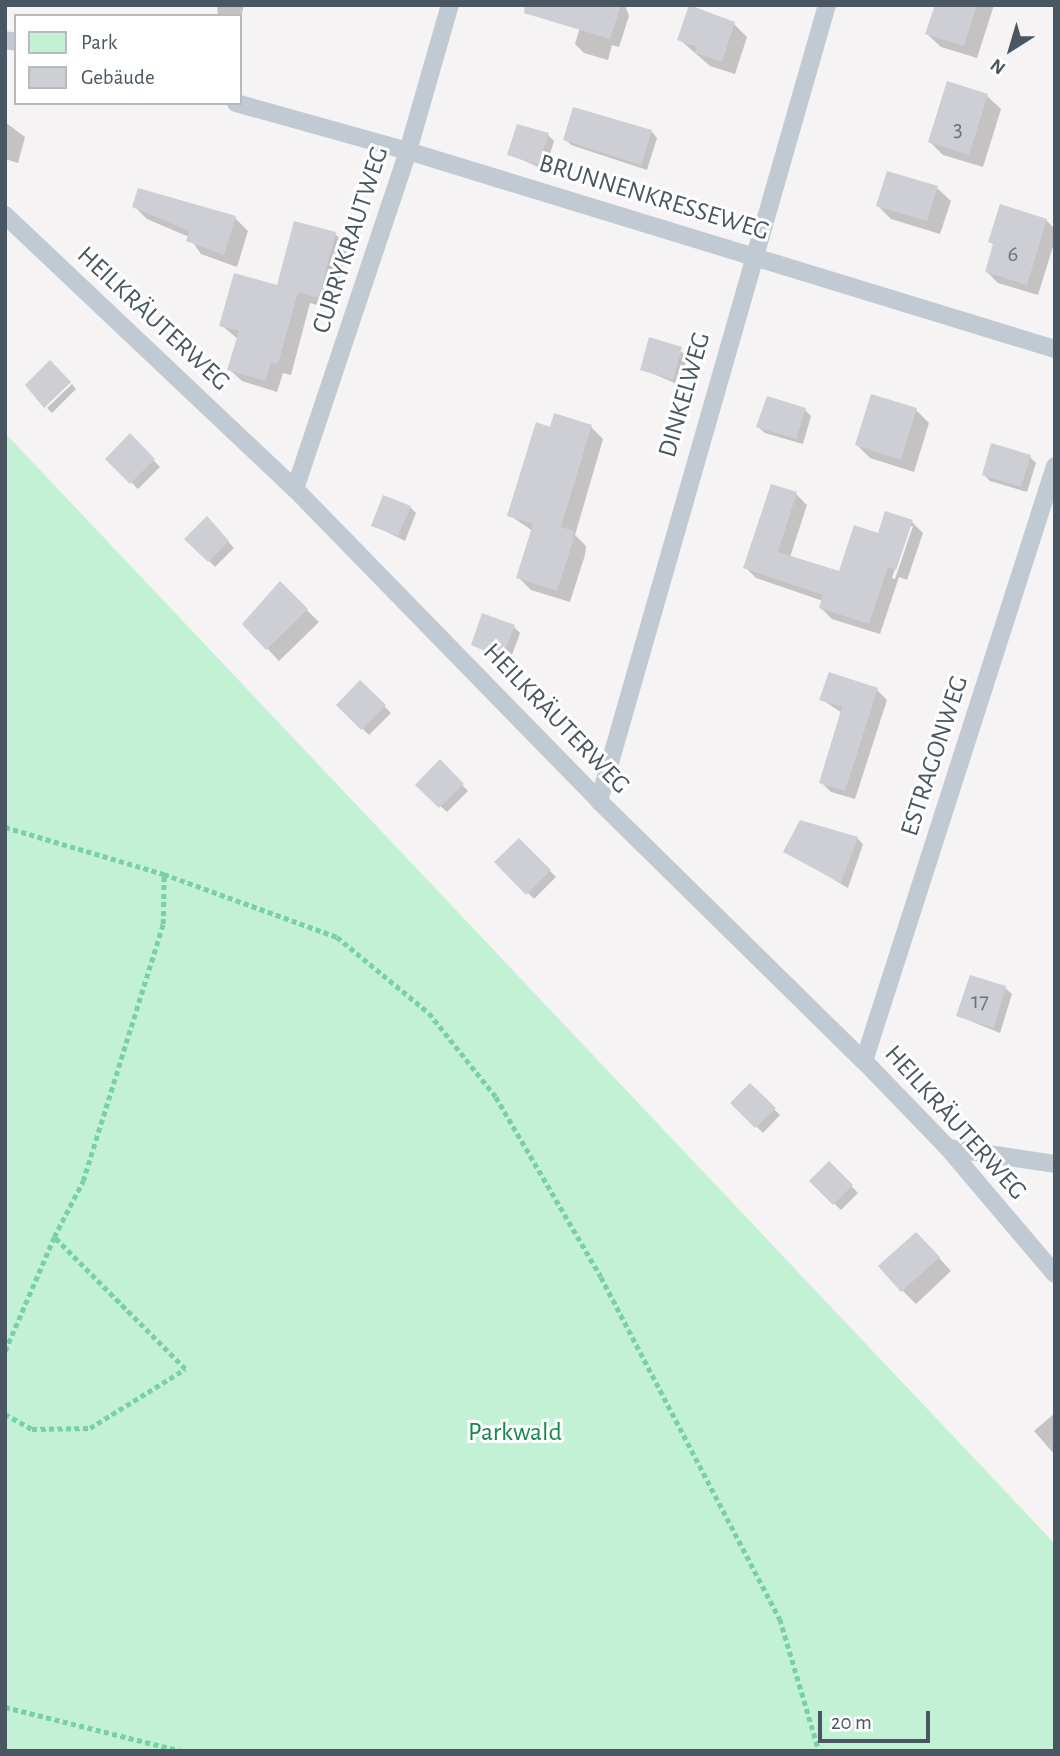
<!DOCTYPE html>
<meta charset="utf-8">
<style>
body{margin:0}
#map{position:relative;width:1060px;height:1756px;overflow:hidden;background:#f5f3f3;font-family:"Alegreya Sans",sans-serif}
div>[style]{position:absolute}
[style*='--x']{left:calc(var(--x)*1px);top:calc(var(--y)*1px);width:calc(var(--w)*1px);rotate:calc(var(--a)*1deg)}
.green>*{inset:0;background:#c3f1d5}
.shadow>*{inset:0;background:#0003}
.building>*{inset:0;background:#cdcfd5}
.path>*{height:4.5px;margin-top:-2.25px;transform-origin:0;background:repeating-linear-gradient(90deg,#7ad0a6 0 5px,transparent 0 8.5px)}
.lane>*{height:18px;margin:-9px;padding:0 9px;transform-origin:9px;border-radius:9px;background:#c1cad2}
span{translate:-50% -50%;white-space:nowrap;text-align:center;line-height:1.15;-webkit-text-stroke:6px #fff;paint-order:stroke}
.number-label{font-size:23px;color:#6b747e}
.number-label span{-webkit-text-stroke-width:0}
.street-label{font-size:26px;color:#4a5661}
.park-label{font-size:26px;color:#17864f}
.frame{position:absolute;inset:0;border:7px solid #4a5661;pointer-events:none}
.legend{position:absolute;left:14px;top:14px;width:228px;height:91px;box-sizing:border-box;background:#fff;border:2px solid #b7bbc0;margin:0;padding:9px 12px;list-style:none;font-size:21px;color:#4a5661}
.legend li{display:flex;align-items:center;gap:14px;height:35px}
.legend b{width:35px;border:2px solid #b7bbc0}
.north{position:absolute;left:976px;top:14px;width:70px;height:70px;-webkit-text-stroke:5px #fff;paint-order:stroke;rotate:217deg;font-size:19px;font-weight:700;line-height:28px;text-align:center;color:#4a5661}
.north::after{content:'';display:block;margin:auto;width:24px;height:32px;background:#4a5661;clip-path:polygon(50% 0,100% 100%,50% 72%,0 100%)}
.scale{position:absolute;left:818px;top:1711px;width:112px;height:32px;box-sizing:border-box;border:4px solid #4a5661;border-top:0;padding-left:9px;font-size:21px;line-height:24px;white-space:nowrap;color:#4a5661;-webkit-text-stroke:5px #fff;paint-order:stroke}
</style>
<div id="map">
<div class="green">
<div style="clip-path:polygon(5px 433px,1055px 1544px,1055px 1751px,5px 1751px)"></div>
</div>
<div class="shadow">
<div style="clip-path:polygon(217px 5px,244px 5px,240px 22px,240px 16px,218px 16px)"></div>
<div style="clip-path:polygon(587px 5px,625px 5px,629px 16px,619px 47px,612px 45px,608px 60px,584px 53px,575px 44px)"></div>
<div style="clip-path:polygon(937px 5px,994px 5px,977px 58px,941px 47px,927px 34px)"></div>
<div style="clip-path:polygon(734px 24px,747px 37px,735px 74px,710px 66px,679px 39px)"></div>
<div style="clip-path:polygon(987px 96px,1001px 109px,983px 167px,943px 155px,930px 142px)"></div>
<div style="clip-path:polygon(5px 122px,25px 137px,18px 163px,5px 159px)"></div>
<div style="clip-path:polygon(651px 131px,657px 138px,647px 170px,571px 145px,565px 139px)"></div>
<div style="clip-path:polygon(548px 135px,554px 141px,545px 170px,509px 154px)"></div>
<div style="clip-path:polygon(937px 188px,951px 201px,940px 234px,891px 219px,878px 206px)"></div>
<div style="clip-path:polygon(134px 206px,235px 218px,248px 231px,237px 267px,201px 254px,189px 237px,147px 219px)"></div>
<div style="clip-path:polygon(1046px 220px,1055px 229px,1055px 240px,1038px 295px,998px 283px,987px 272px,995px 246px,990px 242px)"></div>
<div style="clip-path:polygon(335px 234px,348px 246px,331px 309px,310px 303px,291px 375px,283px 373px,277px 392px,242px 381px,229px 369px,238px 339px,221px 325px,278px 287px)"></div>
<div style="clip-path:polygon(651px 339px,688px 355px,679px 385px,642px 369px)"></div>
<div style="clip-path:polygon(72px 384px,76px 389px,52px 413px,47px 408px)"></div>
<div style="clip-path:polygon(805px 410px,811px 416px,803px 444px,765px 433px,758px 427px)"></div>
<div style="clip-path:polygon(916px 410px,929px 423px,914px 472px,870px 458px,857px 445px)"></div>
<div style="clip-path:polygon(591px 427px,603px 439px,575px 535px,586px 546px,585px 555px,570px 602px,531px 590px,518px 577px,533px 531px,509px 515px,551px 429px)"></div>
<div style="clip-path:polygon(130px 436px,160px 467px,138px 489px,108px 459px)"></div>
<div style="clip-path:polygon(1030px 457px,1036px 463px,1027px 492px,990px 481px,984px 475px)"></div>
<div style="clip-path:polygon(evenodd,796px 494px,807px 505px,790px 557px,840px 573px,879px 536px,912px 522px,923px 533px,907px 580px,899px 577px,880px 634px,832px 619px,821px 608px,823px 601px,756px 578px,745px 567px,796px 494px,909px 526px,913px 526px,895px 579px,892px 578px,909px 526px)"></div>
<div style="clip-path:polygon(410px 507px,416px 513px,405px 541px,373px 525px)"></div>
<div style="clip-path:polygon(207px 519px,234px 548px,215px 567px,187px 539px)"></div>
<div style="clip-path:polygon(280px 584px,319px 622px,279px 661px,244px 624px)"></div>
<div style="clip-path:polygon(514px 627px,520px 633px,509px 663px,473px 645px)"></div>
<div style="clip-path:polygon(360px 682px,391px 713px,369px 735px,338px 705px)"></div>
<div style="clip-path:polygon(877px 690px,887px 700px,855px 799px,831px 792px,821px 782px,842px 713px,821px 699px)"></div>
<div style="clip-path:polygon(440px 762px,468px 791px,447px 812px,418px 785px)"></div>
<div style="clip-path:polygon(857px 838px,863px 844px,848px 888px,786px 851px)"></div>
<div style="clip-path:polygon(519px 840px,556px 877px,534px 899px,497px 862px)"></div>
<div style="clip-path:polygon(1005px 988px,1012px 994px,1000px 1033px,958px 1016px)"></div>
<div style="clip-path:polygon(750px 1086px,780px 1115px,763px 1133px,733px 1103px)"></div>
<div style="clip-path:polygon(829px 1163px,858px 1193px,841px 1210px,811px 1181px)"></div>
<div style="clip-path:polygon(929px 1247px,951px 1271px,916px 1304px,902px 1290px)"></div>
<div style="clip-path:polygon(1055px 1413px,1055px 1455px,1034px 1431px)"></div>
</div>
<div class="building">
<div style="clip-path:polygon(525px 5px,621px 5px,610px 39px,524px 13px)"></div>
<div style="clip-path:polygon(689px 5px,735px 22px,722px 62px,695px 53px,697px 47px,677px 40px)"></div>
<div style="clip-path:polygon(935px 5px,977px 5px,964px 46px,925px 34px)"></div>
<div style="clip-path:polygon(947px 81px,988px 94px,969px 155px,928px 142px)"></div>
<div style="clip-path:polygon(573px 107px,652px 130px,641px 165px,563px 140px)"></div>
<div style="clip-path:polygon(517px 124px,549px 133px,538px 165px,507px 155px)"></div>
<div style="clip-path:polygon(887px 171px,938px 186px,927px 221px,876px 206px)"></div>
<div style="clip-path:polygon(138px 188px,236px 216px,224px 255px,186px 241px,189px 231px,132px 207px)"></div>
<div style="clip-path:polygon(1000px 204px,1047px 219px,1027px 285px,985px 272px,993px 244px,988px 242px)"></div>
<div style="clip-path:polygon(294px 221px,336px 232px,319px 298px,298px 292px,278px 364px,271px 362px,265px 381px,227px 370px,239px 331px,219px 326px,234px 273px,277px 285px)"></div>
<div style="clip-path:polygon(649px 337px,682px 347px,673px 380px,640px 370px)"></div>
<div style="clip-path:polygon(50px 360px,71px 382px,44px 408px,25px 385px)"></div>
<div style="clip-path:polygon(871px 394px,917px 408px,901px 460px,855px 445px)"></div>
<div style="clip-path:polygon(767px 396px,806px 408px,796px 439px,756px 427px)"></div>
<div style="clip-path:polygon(554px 413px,592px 425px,561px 527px,574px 531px,573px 541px,557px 591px,516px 578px,533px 524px,507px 516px,536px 422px,550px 427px)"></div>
<div style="clip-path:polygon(130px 433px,155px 459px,130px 484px,105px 459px)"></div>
<div style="clip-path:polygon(991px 443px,1031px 455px,1021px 487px,982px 475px)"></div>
<div style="clip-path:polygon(771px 484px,797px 492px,778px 552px,839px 571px,854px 525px,878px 533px,885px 511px,913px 520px,896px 570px,888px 567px,869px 624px,819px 608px,823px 595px,743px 568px)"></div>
<div style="clip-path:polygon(383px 495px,411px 506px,398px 536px,371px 526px)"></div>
<div style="clip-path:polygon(207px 516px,229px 541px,208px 562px,184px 539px)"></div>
<div style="clip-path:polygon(280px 581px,308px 609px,266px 650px,242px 624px)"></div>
<div style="clip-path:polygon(482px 613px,515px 625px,502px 658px,471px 645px)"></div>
<div style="clip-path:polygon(829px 672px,878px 688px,845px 791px,819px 783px,842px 707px,819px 700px)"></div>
<div style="clip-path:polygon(360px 680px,386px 705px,361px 730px,336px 705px)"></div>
<div style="clip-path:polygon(440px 759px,464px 784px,439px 808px,415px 785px)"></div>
<div style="clip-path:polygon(800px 820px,858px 837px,841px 883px,783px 852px)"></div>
<div style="clip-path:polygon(519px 838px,551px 870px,526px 895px,494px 862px)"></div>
<div style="clip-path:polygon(970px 975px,1006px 986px,994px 1028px,956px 1016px)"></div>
<div style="clip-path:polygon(750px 1083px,776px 1108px,755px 1128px,730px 1103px)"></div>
<div style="clip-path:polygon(829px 1161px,853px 1185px,833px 1205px,809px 1181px)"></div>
<div style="clip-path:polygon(916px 1232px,940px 1257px,901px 1292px,878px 1266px)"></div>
</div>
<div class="path">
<div style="--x:5;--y:827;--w:166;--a:16.5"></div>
<div style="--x:164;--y:874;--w:184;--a:20"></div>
<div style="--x:337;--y:937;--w:119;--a:39.6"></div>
<div style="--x:429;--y:1013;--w:107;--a:51.4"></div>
<div style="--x:496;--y:1097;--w:208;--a:59.7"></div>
<div style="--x:601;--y:1277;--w:386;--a:62.4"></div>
<div style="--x:780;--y:1619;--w:138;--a:73.5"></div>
<div style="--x:5;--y:1351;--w:124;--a:-66.7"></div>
<div style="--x:5;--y:1414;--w:31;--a:29"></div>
<div style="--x:32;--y:1429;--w:58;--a:-1"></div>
<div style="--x:90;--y:1428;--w:112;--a:-31.8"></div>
<div style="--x:185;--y:1369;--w:186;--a:-134.8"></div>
<div style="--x:54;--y:1237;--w:63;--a:-62.6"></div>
<div style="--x:83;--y:1181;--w:269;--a:-72.7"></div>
<div style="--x:163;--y:924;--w:50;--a:-88.9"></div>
<div style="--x:5;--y:1707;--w:182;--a:14"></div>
</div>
<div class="lane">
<div style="--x:5;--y:40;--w:11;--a:10"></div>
<div style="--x:236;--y:103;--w:179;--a:15.6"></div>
<div style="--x:408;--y:151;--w:677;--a:17.02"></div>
<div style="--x:5;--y:215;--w:399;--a:43.4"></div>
<div style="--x:295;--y:489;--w:436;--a:45.7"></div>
<div style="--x:599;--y:801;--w:371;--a:44.5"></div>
<div style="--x:864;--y:1061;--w:121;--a:46"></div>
<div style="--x:948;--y:1148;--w:165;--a:49.7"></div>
<div style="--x:295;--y:489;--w:356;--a:-71.5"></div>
<div style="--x:408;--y:151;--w:152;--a:-74"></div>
<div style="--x:599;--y:801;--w:828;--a:-74.02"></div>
<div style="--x:864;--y:1061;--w:625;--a:-72.2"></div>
<div style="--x:948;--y:1148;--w:108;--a:8.5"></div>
</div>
<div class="number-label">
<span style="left:958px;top:130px">3</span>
<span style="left:1013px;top:255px">6</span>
<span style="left:980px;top:1002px">17</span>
</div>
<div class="street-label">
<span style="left:654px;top:198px;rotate:17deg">BRUNNENKRESSEWEG</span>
<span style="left:351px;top:240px;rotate:-72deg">CURRYKRAUTWEG</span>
<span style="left:153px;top:319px;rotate:43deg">HEILKRÄUTERWEG</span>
<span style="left:685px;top:395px;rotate:-74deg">DINKELWEG</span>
<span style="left:556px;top:719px;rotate:46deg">HEILKRÄUTERWEG</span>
<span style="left:935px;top:756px;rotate:-72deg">ESTRAGONWEG</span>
<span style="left:955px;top:1123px;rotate:48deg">HEILKRÄUTERWEG</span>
</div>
<div class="park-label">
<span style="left:515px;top:1433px">Parkwald</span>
</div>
<div class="frame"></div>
<ul class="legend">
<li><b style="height:19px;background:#c3f1d5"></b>Park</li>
<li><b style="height:19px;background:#cdcfd5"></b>Gebäude</li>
</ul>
<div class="north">N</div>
<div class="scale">20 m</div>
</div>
